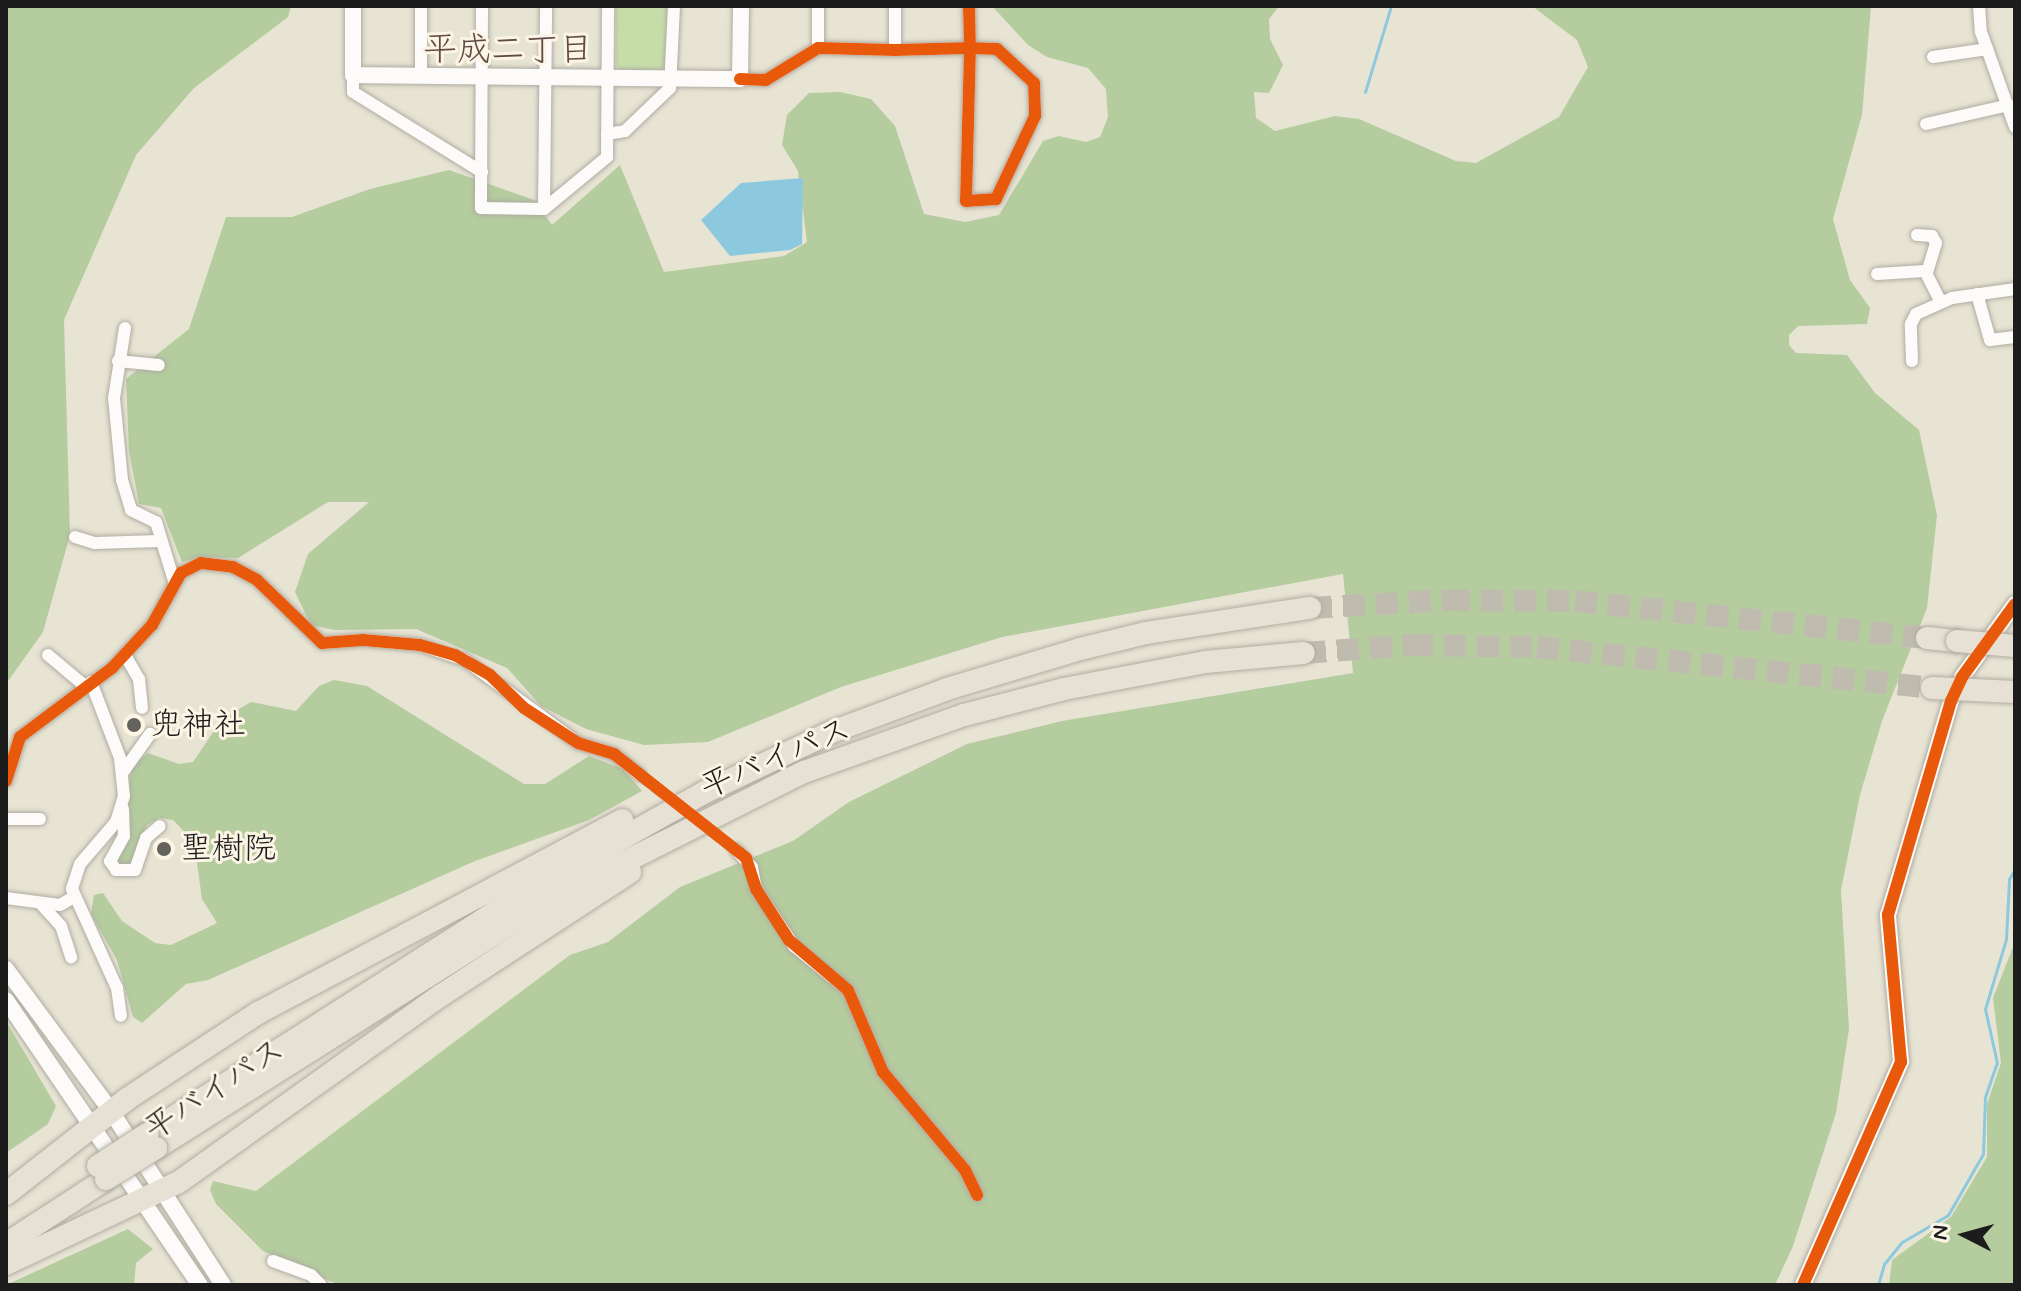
<!DOCTYPE html>
<meta charset="utf-8">
<style>
body{margin:0}
#map{position:relative;width:2021px;height:1291px;overflow:hidden;background:#e8e4d4;font-family:Mynerve,"Klee One",sans-serif}
div>[style]{position:absolute}
[style*='--x']{left:calc(var(--x)*1px);top:calc(var(--y)*1px);width:calc(var(--w)*1px);rotate:calc(var(--a)*1deg)}
.green>*{inset:0;background:#c7dda9}
.forest>*{inset:0;background:#b4cc9e}
.water>*{inset:0;background:#8dc9de}
.stream>*{height:3px;margin:-1.5px;padding:0 1.5px;transform-origin:1.5px;border-radius:1.5px;background:#8dc9de}
.minor-tunnel>*{height:12px;margin-top:-6px;transform-origin:0;background:repeating-linear-gradient(90deg,#bfbcaf 0 12px,transparent 0 18px)}
.trunk-tunnel>*{height:22px;margin-top:-11px;transform-origin:0;background:repeating-linear-gradient(90deg,#bfbcaf 0 22px,transparent 0 33px)}
.roads{filter:drop-shadow(0 0 2px #afaca2) drop-shadow(0 0 2px #afaca2)}
.minor>*{height:12px;margin:-6px;padding:0 6px;transform-origin:6px;border-radius:6px;background:#fcfbf9}
.tertiary>*{height:16px;margin:-8px;padding:0 8px;transform-origin:8px;border-radius:8px;background:#fcfbf9}
.trunk>*{height:22px;margin:-11px;padding:0 11px;transform-origin:11px;border-radius:11px;background:#e7e1d5}
.bridges{filter:drop-shadow(0 0 2px #afaca2) drop-shadow(0 0 2px #afaca2)}
.trunk-bridge>*{height:22px;margin:-11px;padding:0 11px;transform-origin:11px;border-radius:11px;background:#e7e1d5}
.cycleway>*{height:12px;margin:-6px;padding:0 6px;transform-origin:6px;border-radius:6px;background:#e8590c}
.dots>*{width:22px;height:22px;translate:-50% -50%;box-sizing:border-box;border:4px solid #fcf5e5;border-radius:50%}
span{translate:-50% -50%;white-space:nowrap;text-align:center;line-height:1.15;-webkit-text-stroke:6px #fcf5e5;paint-order:stroke}
.poi-label{font-size:32px;color:#1c1c1c}
.left{translate:0 -50%;text-align:left}
.street-label{font-size:32px;color:#1c1c1c}
.neighbourhood-label{font-size:34px;color:#614947}
.frame{position:absolute;inset:0;border:8px solid #1c1c1c;pointer-events:none}
.north{position:absolute;left:1925px;top:1195px;width:80px;height:80px;-webkit-text-stroke:6px #fcf5e5;paint-order:stroke;rotate:276deg;font-size:22px;font-weight:700;line-height:32px;text-align:center;color:#1c1c1c}
.north::after{content:'';display:block;margin:auto;width:28px;height:36px;background:#1c1c1c;clip-path:polygon(50% 0,100% 100%,50% 72%,0 100%)}
</style>
<div id="map">
<div class="green">
<div style="clip-path:polygon(616px 6px,668px 6px,667px 64px,661px 70px,621px 71px,616px 66px)"></div>
</div>
<div class="forest">
<div style="clip-path:polygon(6px 6px,291px 6px,288px 17px,194px 88px,136px 155px,64px 320px,70px 535px,43px 632px,6px 684px)"></div>
<div style="clip-path:polygon(992px 6px,1279px 6px,1269px 19px,1270px 39px,1283px 65px,1269px 93px,1254px 92px,1256px 118px,1275px 131px,1335px 116px,1359px 119px,1456px 161px,1476px 163px,1559px 117px,1588px 67px,1577px 40px,1532px 6px,1871px 6px,1862px 115px,1833px 219px,1850px 280px,1870px 308px,1867px 324px,1798px 326px,1789px 335px,1789px 345px,1796px 353px,1847px 355px,1875px 393px,1919px 430px,1937px 515px,1927px 608px,1882px 721px,1860px 795px,1841px 890px,1849px 1029px,1836px 1113px,1793px 1246px,1775px 1285px,339px 1285px,263px 1251px,216px 1204px,210px 1190px,213px 1181px,256px 1191px,570px 955px,608px 942px,680px 887px,793px 841px,849px 802px,967px 744px,1062px 721px,1353px 673px,1343px 574px,1002px 637px,841px 687px,708px 742px,644px 745px,586px 729px,541px 706px,507px 668px,416px 629px,335px 630px,311px 625px,295px 592px,308px 554px,369px 502px,328px 502px,238px 558px,200px 557px,182px 562px,161px 508px,139px 504px,129px 451px,126px 379px,189px 329px,226px 217px,292px 217px,370px 189px,449px 170px,534px 200px,552px 225px,620px 165px,664px 272px,784px 256px,807px 242px,798px 171px,782px 145px,787px 115px,809px 93px,840px 92px,871px 99px,895px 126px,924px 214px,965px 222px,999px 215px,1043px 141px,1059px 136px,1086px 142px,1100px 137px,1108px 117px,1106px 89px,1088px 68px,1047px 57px,1028px 45px)"></div>
<div style="clip-path:polygon(334px 680px,367px 686px,524px 784px,545px 784px,589px 756px,623px 769px,642px 791px,589px 820px,475px 861px,208px 980px,186px 984px,142px 1023px,133px 1017px,117px 960px,91px 914px,94px 895px,103px 893px,122px 921px,155px 943px,171px 945px,217px 923px,202px 899px,194px 842px,173px 820px,159px 818px,147px 825px,130px 863px,126px 867px,116px 863px,132px 766px,148px 753px,179px 764px,193px 762px,222px 719px,251px 702px,296px 711px,319px 686px)"></div>
<div style="clip-path:polygon(2015px 884px,2015px 1285px,1889px 1285px,1892px 1260px,1951px 1217px,1987px 1157px,1987px 1104px,2001px 1063px,1993px 998px,2015px 942px)"></div>
<div style="clip-path:polygon(6px 1021px,56px 1106px,48px 1124px,6px 1153px)"></div>
<div style="clip-path:polygon(128px 1229px,153px 1249px,136px 1263px,134px 1285px,6px 1285px)"></div>
</div>
<div class="water">
<div style="clip-path:polygon(803px 178px,802px 244px,790px 250px,730px 256px,701px 220px,741px 183px)"></div>
</div>
<div class="stream">
<div style="--x:1365;--y:92;--w:90;--a:-73.2"></div>
<div style="--x:1878;--y:1285;--w:22;--a:-74"></div>
<div style="--x:1884;--y:1264;--w:28;--a:-51"></div>
<div style="--x:1902;--y:1242;--w:53;--a:-30.4"></div>
<div style="--x:1948;--y:1215;--w:70;--a:-60.2"></div>
<div style="--x:1983;--y:1154;--w:57;--a:-88"></div>
<div style="--x:1985;--y:1097;--w:36;--a:-71"></div>
<div style="--x:1997;--y:1063;--w:55;--a:-102.5"></div>
<div style="--x:1985;--y:1009;--w:73;--a:-73.3"></div>
<div style="--x:2006;--y:939;--w:60;--a:-87.1"></div>
<div style="--x:2009;--y:879;--w:12;--a:-59"></div>
</div>
<div class="minor-tunnel">
<div style="--x:640;--y:775;--w:122;--a:38"></div>
</div>
<div class="trunk-tunnel">
<div style="--x:1310;--y:608;--w:138;--a:-3.3"></div>
<div style="--x:1448;--y:600;--w:127;--a:0.5"></div>
<div style="--x:1575;--y:601;--w:354;--a:6"></div>
<div style="--x:1304;--y:653;--w:107;--a:-4.3"></div>
<div style="--x:1411;--y:645;--w:126;--a:0.9"></div>
<div style="--x:1537;--y:647;--w:387;--a:5.9"></div>
</div>
<div class="roads">
<div class="minor">
<div style="--x:482;--y:6;--w:202;--a:90.3"></div>
<div style="--x:481;--y:208;--w:63;--a:0.9"></div>
<div style="--x:544;--y:209;--w:82;--a:-39.5"></div>
<div style="--x:607;--y:157;--w:151;--a:-89.6"></div>
<div style="--x:1979;--y:6;--w:26;--a:86"></div>
<div style="--x:1981;--y:32;--w:101;--a:70.3"></div>
<div style="--x:818;--y:48;--w:42;--a:-90"></div>
<div style="--x:895;--y:50;--w:44;--a:-90"></div>
<div style="--x:1933;--y:57;--w:55;--a:-8.4"></div>
<div style="--x:353;--y:75;--w:17;--a:90"></div>
<div style="--x:353;--y:92;--w:152;--a:31.8"></div>
<div style="--x:421;--y:76;--w:70;--a:-90"></div>
<div style="--x:740;--y:79;--w:26;--a:2"></div>
<div style="--x:766;--y:80;--w:61;--a:-31.6"></div>
<div style="--x:818;--y:48;--w:77;--a:1.5"></div>
<div style="--x:895;--y:50;--w:75;--a:-1.5"></div>
<div style="--x:970;--y:48;--w:27;--a:2"></div>
<div style="--x:997;--y:49;--w:50;--a:42.6"></div>
<div style="--x:1034;--y:83;--w:33;--a:88"></div>
<div style="--x:1035;--y:116;--w:92;--a:115.2"></div>
<div style="--x:996;--y:199;--w:30;--a:176"></div>
<div style="--x:966;--y:201;--w:153;--a:-88.5"></div>
<div style="--x:970;--y:48;--w:42;--a:-91.4"></div>
<div style="--x:1926;--y:124;--w:85;--a:-12.9"></div>
<div style="--x:607;--y:134;--w:18;--a:-9"></div>
<div style="--x:625;--y:131;--w:62;--a:-43.7"></div>
<div style="--x:670;--y:88;--w:82;--a:-87.2"></div>
<div style="--x:544;--y:209;--w:203;--a:-89.4"></div>
<div style="--x:1917;--y:235;--w:15;--a:4"></div>
<div style="--x:1932;--y:236;--w:8;--a:60"></div>
<div style="--x:1936;--y:243;--w:31;--a:107"></div>
<div style="--x:1877;--y:274;--w:48;--a:-3.6"></div>
<div style="--x:1925;--y:271;--w:35;--a:63"></div>
<div style="--x:1977;--y:294;--w:48;--a:74.2"></div>
<div style="--x:1990;--y:340;--w:25;--a:-7"></div>
<div style="--x:125;--y:328;--w:71;--a:98.9"></div>
<div style="--x:114;--y:398;--w:82;--a:84.4"></div>
<div style="--x:122;--y:480;--w:31;--a:73"></div>
<div style="--x:131;--y:510;--w:28;--a:26"></div>
<div style="--x:156;--y:522;--w:65;--a:73"></div>
<div style="--x:118;--y:361;--w:41;--a:5.6"></div>
<div style="--x:1912;--y:361;--w:37;--a:-92"></div>
<div style="--x:1911;--y:324;--w:11;--a:-63"></div>
<div style="--x:1916;--y:314;--w:39;--a:-24"></div>
<div style="--x:1952;--y:298;--w:64;--a:-8.1"></div>
<div style="--x:75;--y:537;--w:21;--a:17"></div>
<div style="--x:95;--y:543;--w:64;--a:-1.8"></div>
<div style="--x:48;--y:655;--w:48;--a:40"></div>
<div style="--x:125;--y:655;--w:28;--a:60"></div>
<div style="--x:139;--y:679;--w:29;--a:84"></div>
<div style="--x:91;--y:682;--w:81;--a:69.1"></div>
<div style="--x:120;--y:758;--w:38;--a:84"></div>
<div style="--x:124;--y:796;--w:27;--a:107"></div>
<div style="--x:116;--y:822;--w:55;--a:130.6"></div>
<div style="--x:80;--y:864;--w:26;--a:108"></div>
<div style="--x:72;--y:889;--w:109;--a:65.6"></div>
<div style="--x:117;--y:988;--w:28;--a:82"></div>
<div style="--x:123;--y:772;--w:47;--a:-54.6"></div>
<div style="--x:6;--y:781;--w:46;--a:-72.3"></div>
<div style="--x:20;--y:737;--w:115;--a:-36.9"></div>
<div style="--x:112;--y:668;--w:59;--a:-47.1"></div>
<div style="--x:152;--y:625;--w:60;--a:-60.9"></div>
<div style="--x:181;--y:573;--w:22;--a:-27"></div>
<div style="--x:201;--y:563;--w:32;--a:7"></div>
<div style="--x:233;--y:567;--w:27;--a:28"></div>
<div style="--x:257;--y:580;--w:91;--a:44.1"></div>
<div style="--x:322;--y:643;--w:41;--a:-4.2"></div>
<div style="--x:363;--y:640;--w:57;--a:5"></div>
<div style="--x:420;--y:645;--w:47;--a:18.4"></div>
<div style="--x:465;--y:660;--w:140;--a:36.3"></div>
<div style="--x:578;--y:743;--w:38;--a:17"></div>
<div style="--x:614;--y:754;--w:33;--a:39"></div>
<div style="--x:123;--y:809;--w:27;--a:88"></div>
<div style="--x:124;--y:836;--w:29;--a:119"></div>
<div style="--x:110;--y:861;--w:11;--a:56"></div>
<div style="--x:116;--y:870;--w:19;--a:0"></div>
<div style="--x:135;--y:870;--w:34;--a:-71"></div>
<div style="--x:146;--y:838;--w:18;--a:-41"></div>
<div style="--x:6;--y:819;--w:34;--a:0"></div>
<div style="--x:736;--y:850;--w:23;--a:47"></div>
<div style="--x:752;--y:867;--w:22;--a:80"></div>
<div style="--x:756;--y:889;--w:69;--a:56.3"></div>
<div style="--x:794;--y:946;--w:70;--a:39.2"></div>
<div style="--x:848;--y:990;--w:89;--a:66.9"></div>
<div style="--x:883;--y:1072;--w:128;--a:50.1"></div>
<div style="--x:965;--y:1170;--w:28;--a:64"></div>
<div style="--x:6;--y:898;--w:54;--a:7.4"></div>
<div style="--x:60;--y:905;--w:16;--a:-30"></div>
<div style="--x:42;--y:905;--w:28;--a:48"></div>
<div style="--x:61;--y:926;--w:33;--a:72"></div>
<div style="--x:273;--y:1261;--w:40;--a:20.2"></div>
<div style="--x:311;--y:1275;--w:14;--a:45"></div>
</div>
<div class="tertiary">
<div style="--x:353;--y:6;--w:69;--a:90"></div>
<div style="--x:353;--y:75;--w:387;--a:0.6"></div>
<div style="--x:740;--y:79;--w:73;--a:-89.2"></div>
<div style="--x:6;--y:969;--w:177;--a:53.5"></div>
<div style="--x:111;--y:1111;--w:207;--a:57.2"></div>
<div style="--x:6;--y:1000;--w:345;--a:55.8"></div>
<div style="--x:1803;--y:1285;--w:244;--a:-66.3"></div>
<div style="--x:1901;--y:1062;--w:148;--a:-95.1"></div>
<div style="--x:1888;--y:915;--w:223;--a:-73.6"></div>
<div style="--x:1951;--y:701;--w:26;--a:-65"></div>
<div style="--x:1962;--y:677;--w:90;--a:-54"></div>
</div>
<div class="trunk">
<div style="--x:1927;--y:638;--w:30;--a:6"></div>
<div style="--x:147;--y:1134;--w:462;--a:-32.5"></div>
<div style="--x:537;--y:886;--w:193;--a:-29.2"></div>
<div style="--x:705;--y:792;--w:137;--a:-25.4"></div>
<div style="--x:829;--y:733;--w:126;--a:-20.4"></div>
<div style="--x:947;--y:689;--w:139;--a:-16.7"></div>
<div style="--x:1080;--y:649;--w:68;--a:-13.6"></div>
<div style="--x:1146;--y:633;--w:166;--a:-8.7"></div>
<div style="--x:156;--y:1148;--w:465;--a:-32.3"></div>
<div style="--x:549;--y:900;--w:285;--a:-26.7"></div>
<div style="--x:804;--y:772;--w:170;--a:-19.6"></div>
<div style="--x:964;--y:715;--w:103;--a:-14.6"></div>
<div style="--x:1064;--y:689;--w:144;--a:-10.8"></div>
<div style="--x:1205;--y:662;--w:99;--a:-5.2"></div>
<div style="--x:6;--y:1194;--w:154;--a:-38.1"></div>
<div style="--x:127;--y:1099;--w:157;--a:-33.3"></div>
<div style="--x:258;--y:1013;--w:412;--a:-27.9"></div>
<div style="--x:6;--y:1244;--w:119;--a:-33"></div>
<div style="--x:6;--y:1264;--w:191;--a:-25.4"></div>
<div style="--x:179;--y:1182;--w:320;--a:-35.5"></div>
<div style="--x:440;--y:996;--w:227;--a:-33.1"></div>
</div>
</div>
<div class="bridges">
<div class="trunk-bridge">
<div style="--x:1957;--y:641;--w:58;--a:4.9"></div>
<div style="--x:1932;--y:688;--w:83;--a:2.8"></div>
<div style="--x:98;--y:1166;--w:59;--a:-33.1"></div>
<div style="--x:106;--y:1179;--w:59;--a:-31.8"></div>
</div>
</div>
<div class="cycleway">
<div style="--x:740;--y:79;--w:26;--a:2"></div>
<div style="--x:766;--y:80;--w:61;--a:-31.6"></div>
<div style="--x:818;--y:48;--w:77;--a:1.5"></div>
<div style="--x:895;--y:50;--w:75;--a:-1.5"></div>
<div style="--x:970;--y:48;--w:27;--a:2"></div>
<div style="--x:997;--y:49;--w:50;--a:42.6"></div>
<div style="--x:1034;--y:83;--w:33;--a:88"></div>
<div style="--x:1035;--y:116;--w:92;--a:115.2"></div>
<div style="--x:996;--y:199;--w:30;--a:176"></div>
<div style="--x:966;--y:201;--w:153;--a:-88.5"></div>
<div style="--x:970;--y:48;--w:42;--a:-91.4"></div>
<div style="--x:6;--y:781;--w:46;--a:-72.3"></div>
<div style="--x:20;--y:737;--w:115;--a:-36.9"></div>
<div style="--x:112;--y:668;--w:59;--a:-47.1"></div>
<div style="--x:152;--y:625;--w:60;--a:-60.9"></div>
<div style="--x:181;--y:573;--w:22;--a:-27"></div>
<div style="--x:201;--y:563;--w:32;--a:7"></div>
<div style="--x:233;--y:567;--w:27;--a:28"></div>
<div style="--x:257;--y:580;--w:91;--a:44.1"></div>
<div style="--x:322;--y:643;--w:41;--a:-4.2"></div>
<div style="--x:363;--y:640;--w:57;--a:5"></div>
<div style="--x:420;--y:645;--w:36;--a:16"></div>
<div style="--x:455;--y:655;--w:40;--a:29.7"></div>
<div style="--x:490;--y:675;--w:47;--a:44.1"></div>
<div style="--x:524;--y:708;--w:64;--a:32.9"></div>
<div style="--x:578;--y:743;--w:38;--a:17"></div>
<div style="--x:614;--y:754;--w:168;--a:38.2"></div>
<div style="--x:746;--y:858;--w:33;--a:72"></div>
<div style="--x:756;--y:889;--w:61;--a:57.1"></div>
<div style="--x:789;--y:940;--w:77;--a:40.3"></div>
<div style="--x:848;--y:990;--w:89;--a:66.9"></div>
<div style="--x:883;--y:1072;--w:128;--a:50.1"></div>
<div style="--x:965;--y:1170;--w:28;--a:64"></div>
<div style="--x:1803;--y:1285;--w:244;--a:-66.3"></div>
<div style="--x:1901;--y:1062;--w:148;--a:-95.1"></div>
<div style="--x:1888;--y:915;--w:223;--a:-73.6"></div>
<div style="--x:1951;--y:701;--w:26;--a:-65"></div>
<div style="--x:1962;--y:677;--w:90;--a:-54"></div>
</div>
<div class="dots">
<div style="left:134px;top:725px;background:#63625c"></div>
<div style="left:164px;top:849px;background:#63625c"></div>
</div>
<div class="poi-label">
<span class="left" style="left:150px;top:725px">兜神社</span>
<span class="left" style="left:180px;top:849px">聖樹院</span>
</div>
<div class="street-label">
<span style="left:776px;top:759px;rotate:-23deg">平バイパス</span>
<span style="left:215px;top:1090px;rotate:-33deg">平バイパス</span>
</div>
<div class="neighbourhood-label">
<span style="left:508px;top:51px">平成二丁目</span>
</div>
<div class="frame"></div>
<div class="north">N</div>
</div>
